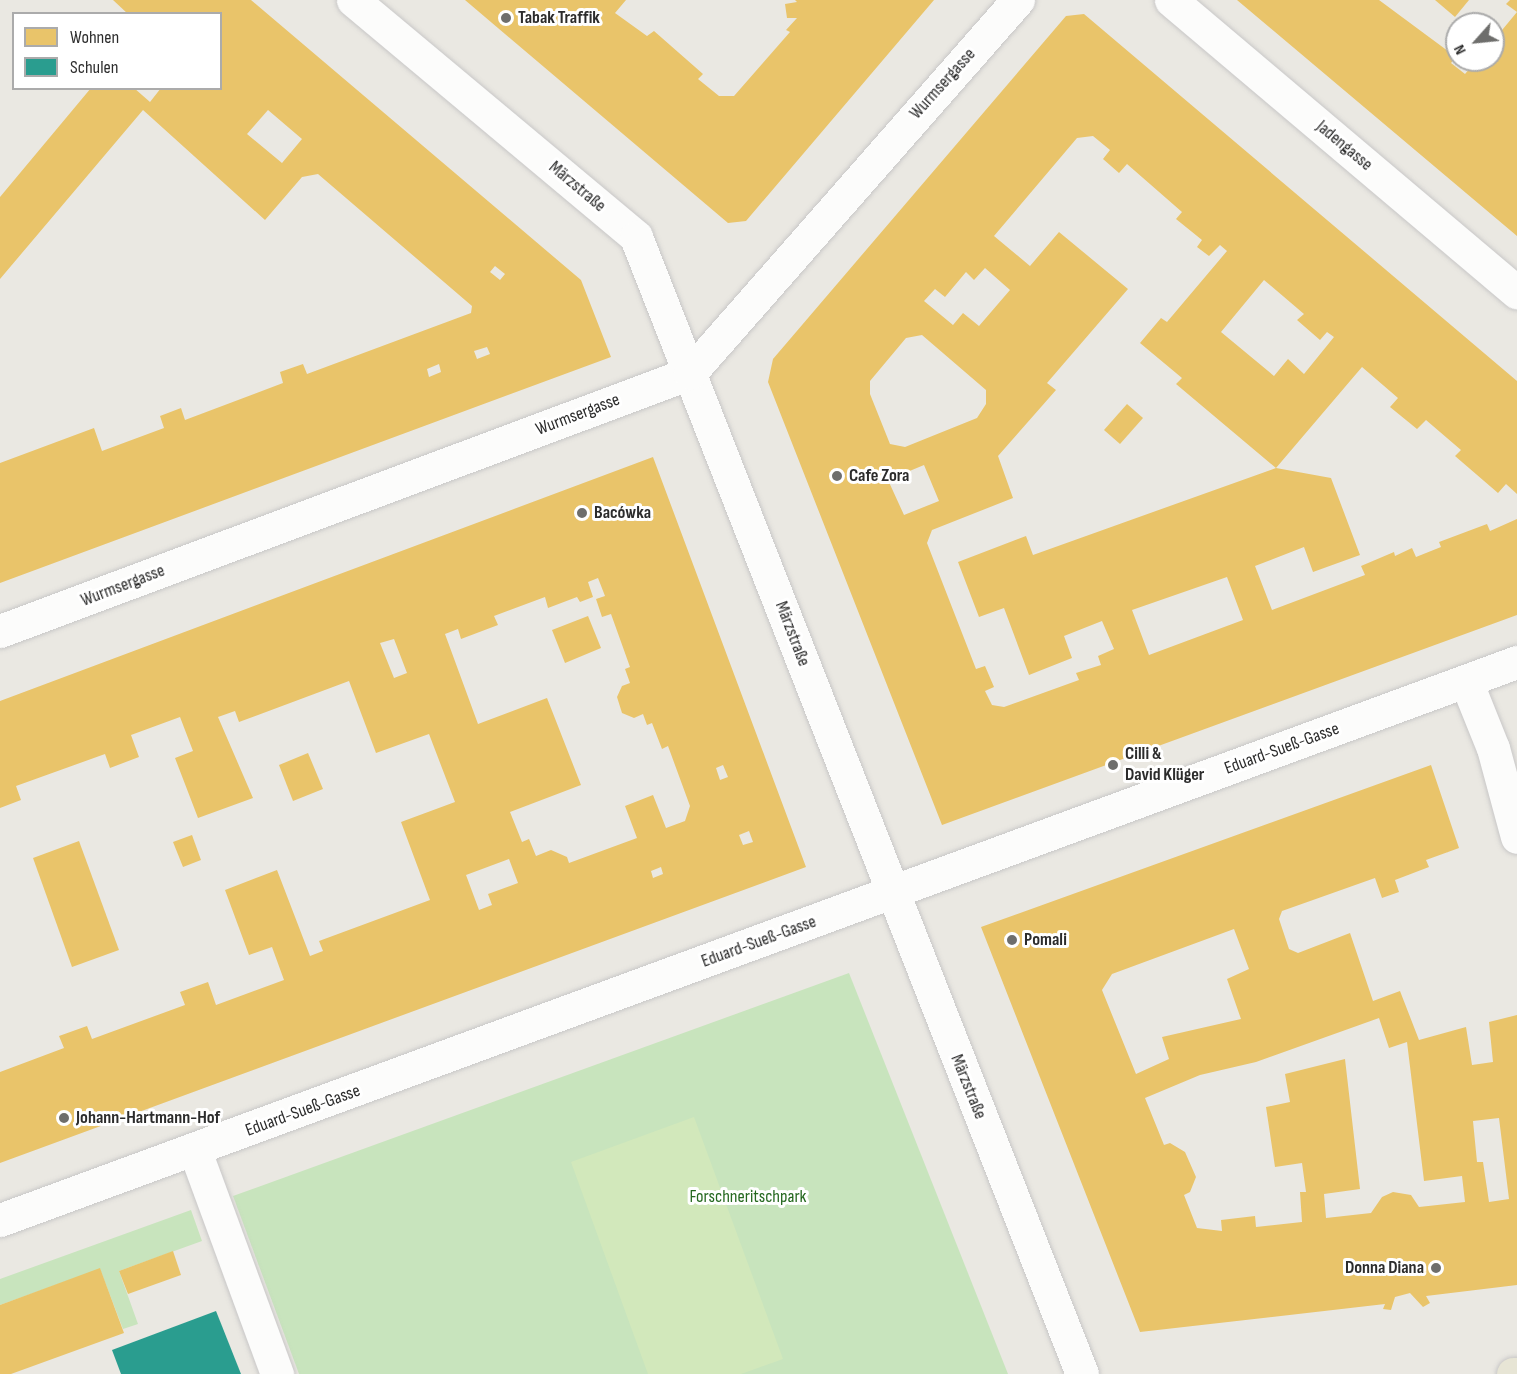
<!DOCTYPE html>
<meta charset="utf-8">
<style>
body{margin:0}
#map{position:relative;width:1517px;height:1374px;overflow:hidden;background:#eae8e2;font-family:"Sofia Sans Condensed",sans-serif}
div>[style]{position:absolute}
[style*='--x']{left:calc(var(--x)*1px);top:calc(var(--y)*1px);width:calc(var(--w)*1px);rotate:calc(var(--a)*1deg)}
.green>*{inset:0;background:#c8e4bd}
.pitch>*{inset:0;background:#d2e8bb}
.homes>*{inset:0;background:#e9c46a}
.schools>*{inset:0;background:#2a9d8f}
.roads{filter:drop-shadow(0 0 2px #c8c7c7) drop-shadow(0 0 2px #c8c7c7)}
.minor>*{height:33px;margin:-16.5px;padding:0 16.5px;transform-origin:16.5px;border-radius:16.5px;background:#fcfcfb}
.major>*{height:33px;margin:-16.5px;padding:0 16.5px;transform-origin:16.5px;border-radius:16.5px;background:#e7e5d5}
.dots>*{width:16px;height:16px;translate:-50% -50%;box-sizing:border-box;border:3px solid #fff;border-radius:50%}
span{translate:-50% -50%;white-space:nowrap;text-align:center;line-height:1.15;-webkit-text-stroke:6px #fff;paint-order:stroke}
.poi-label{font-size:18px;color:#2c2c2c;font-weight:700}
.left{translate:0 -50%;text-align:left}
.right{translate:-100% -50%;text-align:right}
.street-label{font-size:18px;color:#2c2c2c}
.park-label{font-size:18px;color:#24681e}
.legend{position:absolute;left:12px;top:12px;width:210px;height:78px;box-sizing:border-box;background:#fff;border:2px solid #ababab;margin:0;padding:8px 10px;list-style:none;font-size:18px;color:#2c2c2c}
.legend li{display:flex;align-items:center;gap:12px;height:30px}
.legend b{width:30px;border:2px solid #ababab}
.north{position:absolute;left:1445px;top:12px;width:60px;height:60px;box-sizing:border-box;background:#fff;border:2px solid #ababab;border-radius:50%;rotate:243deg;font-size:16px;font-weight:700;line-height:24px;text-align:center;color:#2c2c2c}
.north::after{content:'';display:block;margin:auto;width:21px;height:27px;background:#6e6e6c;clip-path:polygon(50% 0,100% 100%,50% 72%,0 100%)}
</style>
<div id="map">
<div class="green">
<div style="clip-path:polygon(849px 973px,1008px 1374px,299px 1374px,233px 1196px)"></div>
<div style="clip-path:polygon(191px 1210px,202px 1241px,119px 1271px,138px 1324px,123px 1329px,100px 1269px,0 1305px,0 1279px)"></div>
</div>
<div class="pitch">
<div style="clip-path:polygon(694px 1117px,783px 1359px,741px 1374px,648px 1374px,571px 1162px)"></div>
</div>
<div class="homes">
<div style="clip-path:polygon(evenodd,113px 0,251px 0,581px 280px,611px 357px,0 583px,0 463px,94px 428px,102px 451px,164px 428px,160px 416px,181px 408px,185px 420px,283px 383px,280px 372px,303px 364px,307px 374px,471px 313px,472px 306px,318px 174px,302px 177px,265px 220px,143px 110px,0 279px,0 197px,91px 88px,134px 88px,150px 102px,161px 88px,220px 88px,220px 14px,128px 14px,113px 0,268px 110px,302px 139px,282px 163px,247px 134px,268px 110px,113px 0,495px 266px,505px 274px,500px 280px,490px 272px,495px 266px,113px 0,487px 347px,490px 354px,477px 359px,474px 351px,487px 347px,113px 0,439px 364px,441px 372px,429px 377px,427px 369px,439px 364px)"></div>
<div style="clip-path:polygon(465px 0,626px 0,615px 13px,647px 36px,654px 31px,703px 74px,698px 79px,719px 96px,734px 96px,790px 32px,786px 30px,797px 18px,787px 18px,785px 4px,797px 2px,795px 0,934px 0,746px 221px,728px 223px)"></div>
<div style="clip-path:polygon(1237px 0,1379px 0,1456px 57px,1451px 63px,1465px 74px,1477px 60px,1493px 60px,1493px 41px,1517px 12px,1517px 236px)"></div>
<div style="clip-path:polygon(1435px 0,1469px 0,1455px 17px)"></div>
<div style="clip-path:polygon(1510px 0,1517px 0,1517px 12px,1506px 4px)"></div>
<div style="clip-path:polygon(evenodd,1084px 14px,1517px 381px,1517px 494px,1506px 484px,1498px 493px,1455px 456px,1461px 450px,1426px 420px,1417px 429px,1390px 407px,1398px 398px,1362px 367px,1276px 468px,1331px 478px,1360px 555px,1313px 572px,1304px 547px,1255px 566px,1272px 610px,1365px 575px,1361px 566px,1394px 552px,1395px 556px,1412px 548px,1416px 557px,1441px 547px,1439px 542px,1487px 524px,1490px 531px,1517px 519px,1517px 615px,942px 825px,768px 382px,773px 359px,1066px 16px,1084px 14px,1093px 136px,1110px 150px,1103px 159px,1119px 173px,1127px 164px,1182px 212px,1176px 219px,1202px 240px,1197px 247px,1209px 256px,1220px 245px,1227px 251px,1167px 322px,1161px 318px,1140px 343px,1182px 378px,1176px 384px,1276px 468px,1033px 555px,1026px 536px,958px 562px,979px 617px,1004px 608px,1029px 675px,1072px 658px,1064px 636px,1102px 621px,1114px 649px,1098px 656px,1101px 665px,1076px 673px,1079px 680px,1004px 707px,992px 705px,985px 691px,994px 687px,985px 666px,976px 669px,927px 543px,932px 530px,1013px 498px,998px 456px,1056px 390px,1047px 383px,1128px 289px,1059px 232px,1030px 266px,994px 236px,1077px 138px,1093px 136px,1084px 14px,985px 268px,1010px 290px,979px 326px,963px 313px,953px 325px,924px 301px,935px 289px,945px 297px,966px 272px,974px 280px,985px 268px,1084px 14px,1264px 280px,1304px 314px,1297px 320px,1320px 340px,1327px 332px,1334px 337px,1304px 374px,1288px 359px,1274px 376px,1221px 332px,1264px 280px,1084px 14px,922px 335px,986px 390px,986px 404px,977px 418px,905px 447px,890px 444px,870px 394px,870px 381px,906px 338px,922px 335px,1084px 14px,924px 465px,939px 501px,904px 515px,888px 480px,924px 465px,1084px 14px,1227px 577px,1243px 620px,1149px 655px,1132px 610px,1227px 577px)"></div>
<div style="clip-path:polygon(1127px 404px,1143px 418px,1120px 444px,1104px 430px)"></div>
<div style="clip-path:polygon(evenodd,653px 457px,806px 867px,0 1163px,0 1072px,64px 1048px,59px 1036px,87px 1026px,92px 1039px,185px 1005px,180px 992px,208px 982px,216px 1005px,284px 980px,272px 947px,249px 955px,225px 890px,277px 870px,310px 956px,323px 951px,319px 941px,430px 900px,401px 822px,455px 802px,429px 734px,376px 753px,349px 681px,239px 722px,235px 711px,218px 717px,253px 798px,198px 818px,175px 758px,193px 751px,180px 717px,131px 735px,139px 757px,110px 768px,105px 754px,16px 786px,21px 800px,0 808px,0 701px,653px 457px,598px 578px,605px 596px,596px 599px,602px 617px,611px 614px,630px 667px,625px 669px,630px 683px,622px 686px,617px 697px,622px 713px,634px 718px,643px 714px,647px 725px,652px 723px,662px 749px,668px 746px,690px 806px,685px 821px,666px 828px,653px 795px,625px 806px,637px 838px,569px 863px,567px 857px,551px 850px,536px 856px,529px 839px,522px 842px,510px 812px,581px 785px,547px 698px,478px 724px,445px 634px,458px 629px,461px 639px,498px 625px,494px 616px,545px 597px,548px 608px,577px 597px,580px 602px,593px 597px,588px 582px,598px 578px,653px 457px,394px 639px,407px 673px,394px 678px,380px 643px,394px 639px,653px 457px,723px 765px,728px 777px,720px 780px,716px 768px,723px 765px,653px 457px,749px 831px,753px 842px,743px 845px,739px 835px,749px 831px,653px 457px,509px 859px,518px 883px,488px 894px,492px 905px,479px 910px,466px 875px,509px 859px,653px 457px,661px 867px,663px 874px,653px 878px,651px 871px,661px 867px)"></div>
<div style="clip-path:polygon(588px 616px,601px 648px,565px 663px,552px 630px)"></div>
<div style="clip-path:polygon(308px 753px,323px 789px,293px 801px,279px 765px)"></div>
<div style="clip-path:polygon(evenodd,1431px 765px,1459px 848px,1426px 860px,1429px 867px,1395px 880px,1399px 892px,1382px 898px,1375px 878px,1282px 911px,1279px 919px,1289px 949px,1298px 953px,1350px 933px,1373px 1001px,1400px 991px,1419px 1040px,1466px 1027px,1472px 1065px,1493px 1062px,1489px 1022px,1517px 1015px,1517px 1285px,1426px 1296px,1430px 1303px,1423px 1307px,1410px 1293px,1395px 1297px,1391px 1310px,1383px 1309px,1385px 1304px,1140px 1332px,981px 927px,1431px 765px,1234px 929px,1249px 969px,1227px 979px,1241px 1019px,1162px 1037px,1169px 1059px,1136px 1074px,1102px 990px,1112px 974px,1234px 929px,1431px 765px,1379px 1018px,1389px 1048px,1407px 1042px,1424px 1181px,1462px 1176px,1465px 1202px,1419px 1207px,1411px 1195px,1393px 1192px,1382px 1197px,1371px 1213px,1326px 1218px,1324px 1194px,1360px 1189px,1345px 1059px,1285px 1074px,1290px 1102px,1266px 1107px,1275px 1167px,1302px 1163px,1306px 1192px,1300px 1192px,1302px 1222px,1256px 1227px,1255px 1216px,1221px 1220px,1222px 1231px,1197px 1228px,1184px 1195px,1190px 1192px,1196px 1177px,1185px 1152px,1170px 1143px,1164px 1145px,1145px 1098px,1200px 1075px,1256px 1062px,1379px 1018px,1431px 765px,1499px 1118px,1509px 1199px,1489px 1202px,1483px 1162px,1477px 1162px,1473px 1121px,1499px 1118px)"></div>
<div style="clip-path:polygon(192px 835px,201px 860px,183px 867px,173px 842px)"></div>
<div style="clip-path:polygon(79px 841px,119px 950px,72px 967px,33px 858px)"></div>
<div style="clip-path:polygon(173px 1251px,181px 1275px,128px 1294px,119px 1271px)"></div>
<div style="clip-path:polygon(100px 1268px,124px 1333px,11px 1374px,0 1374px,0 1305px)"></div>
</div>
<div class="schools">
<div style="clip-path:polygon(216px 1311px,241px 1374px,121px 1374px,112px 1350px)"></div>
</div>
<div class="roads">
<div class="minor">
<div style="--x:353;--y:0;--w:369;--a:39.9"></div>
<div style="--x:636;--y:237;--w:1221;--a:68.58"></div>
<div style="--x:1171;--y:0;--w:453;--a:40.2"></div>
<div style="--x:0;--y:631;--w:737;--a:-20.5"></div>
<div style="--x:690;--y:373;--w:497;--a:-48.7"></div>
<div style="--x:1466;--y:681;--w:72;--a:68.1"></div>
<div style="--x:1493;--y:748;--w:92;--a:74.9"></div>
<div style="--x:195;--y:1151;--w:238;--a:69.8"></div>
<div style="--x:0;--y:1220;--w:1616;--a:-20.2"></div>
</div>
<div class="major">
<div style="--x:1513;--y:1374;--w:4;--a:0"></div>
</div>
</div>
<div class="dots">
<div style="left:506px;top:18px;background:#6e6e6c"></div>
<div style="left:837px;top:476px;background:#6e6e6c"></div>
<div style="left:582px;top:513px;background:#6e6e6c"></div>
<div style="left:1113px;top:765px;background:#6e6e6c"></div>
<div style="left:1012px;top:940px;background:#6e6e6c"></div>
<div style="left:64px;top:1118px;background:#6e6e6c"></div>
<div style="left:1436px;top:1268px;background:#6e6e6c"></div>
</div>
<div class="poi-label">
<span class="left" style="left:518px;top:18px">Tabak Traffik</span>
<span class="left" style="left:849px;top:476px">Cafe Zora</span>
<span class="left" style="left:594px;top:513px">Bacówka</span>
<span class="left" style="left:1125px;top:765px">Cilli &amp;<br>David Klüger</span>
<span class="left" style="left:1024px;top:940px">Pomali</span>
<span class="left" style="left:76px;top:1118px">Johann-Hartmann-Hof</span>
<span class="right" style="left:1424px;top:1268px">Donna Diana</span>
</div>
<div class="street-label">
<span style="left:943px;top:84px;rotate:-48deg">Wurmsergasse</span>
<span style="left:1344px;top:146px;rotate:40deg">Jadengasse</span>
<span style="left:577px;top:187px;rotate:40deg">Märzstraße</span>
<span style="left:578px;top:415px;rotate:-21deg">Wurmsergasse</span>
<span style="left:123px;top:586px;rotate:-21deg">Wurmsergasse</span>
<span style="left:792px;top:634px;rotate:69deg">Märzstraße</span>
<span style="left:1282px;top:749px;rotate:-20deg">Eduard-Sueß-Gasse</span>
<span style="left:759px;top:942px;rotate:-20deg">Eduard-Sueß-Gasse</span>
<span style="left:968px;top:1087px;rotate:68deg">Märzstraße</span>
<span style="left:303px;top:1111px;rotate:-20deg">Eduard-Sueß-Gasse</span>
</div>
<div class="park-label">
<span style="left:748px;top:1197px">Forschneritschpark</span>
</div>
<ul class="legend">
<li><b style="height:16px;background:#e9c46a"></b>Wohnen</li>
<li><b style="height:16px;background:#2a9d8f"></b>Schulen</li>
</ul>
<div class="north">N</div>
</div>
